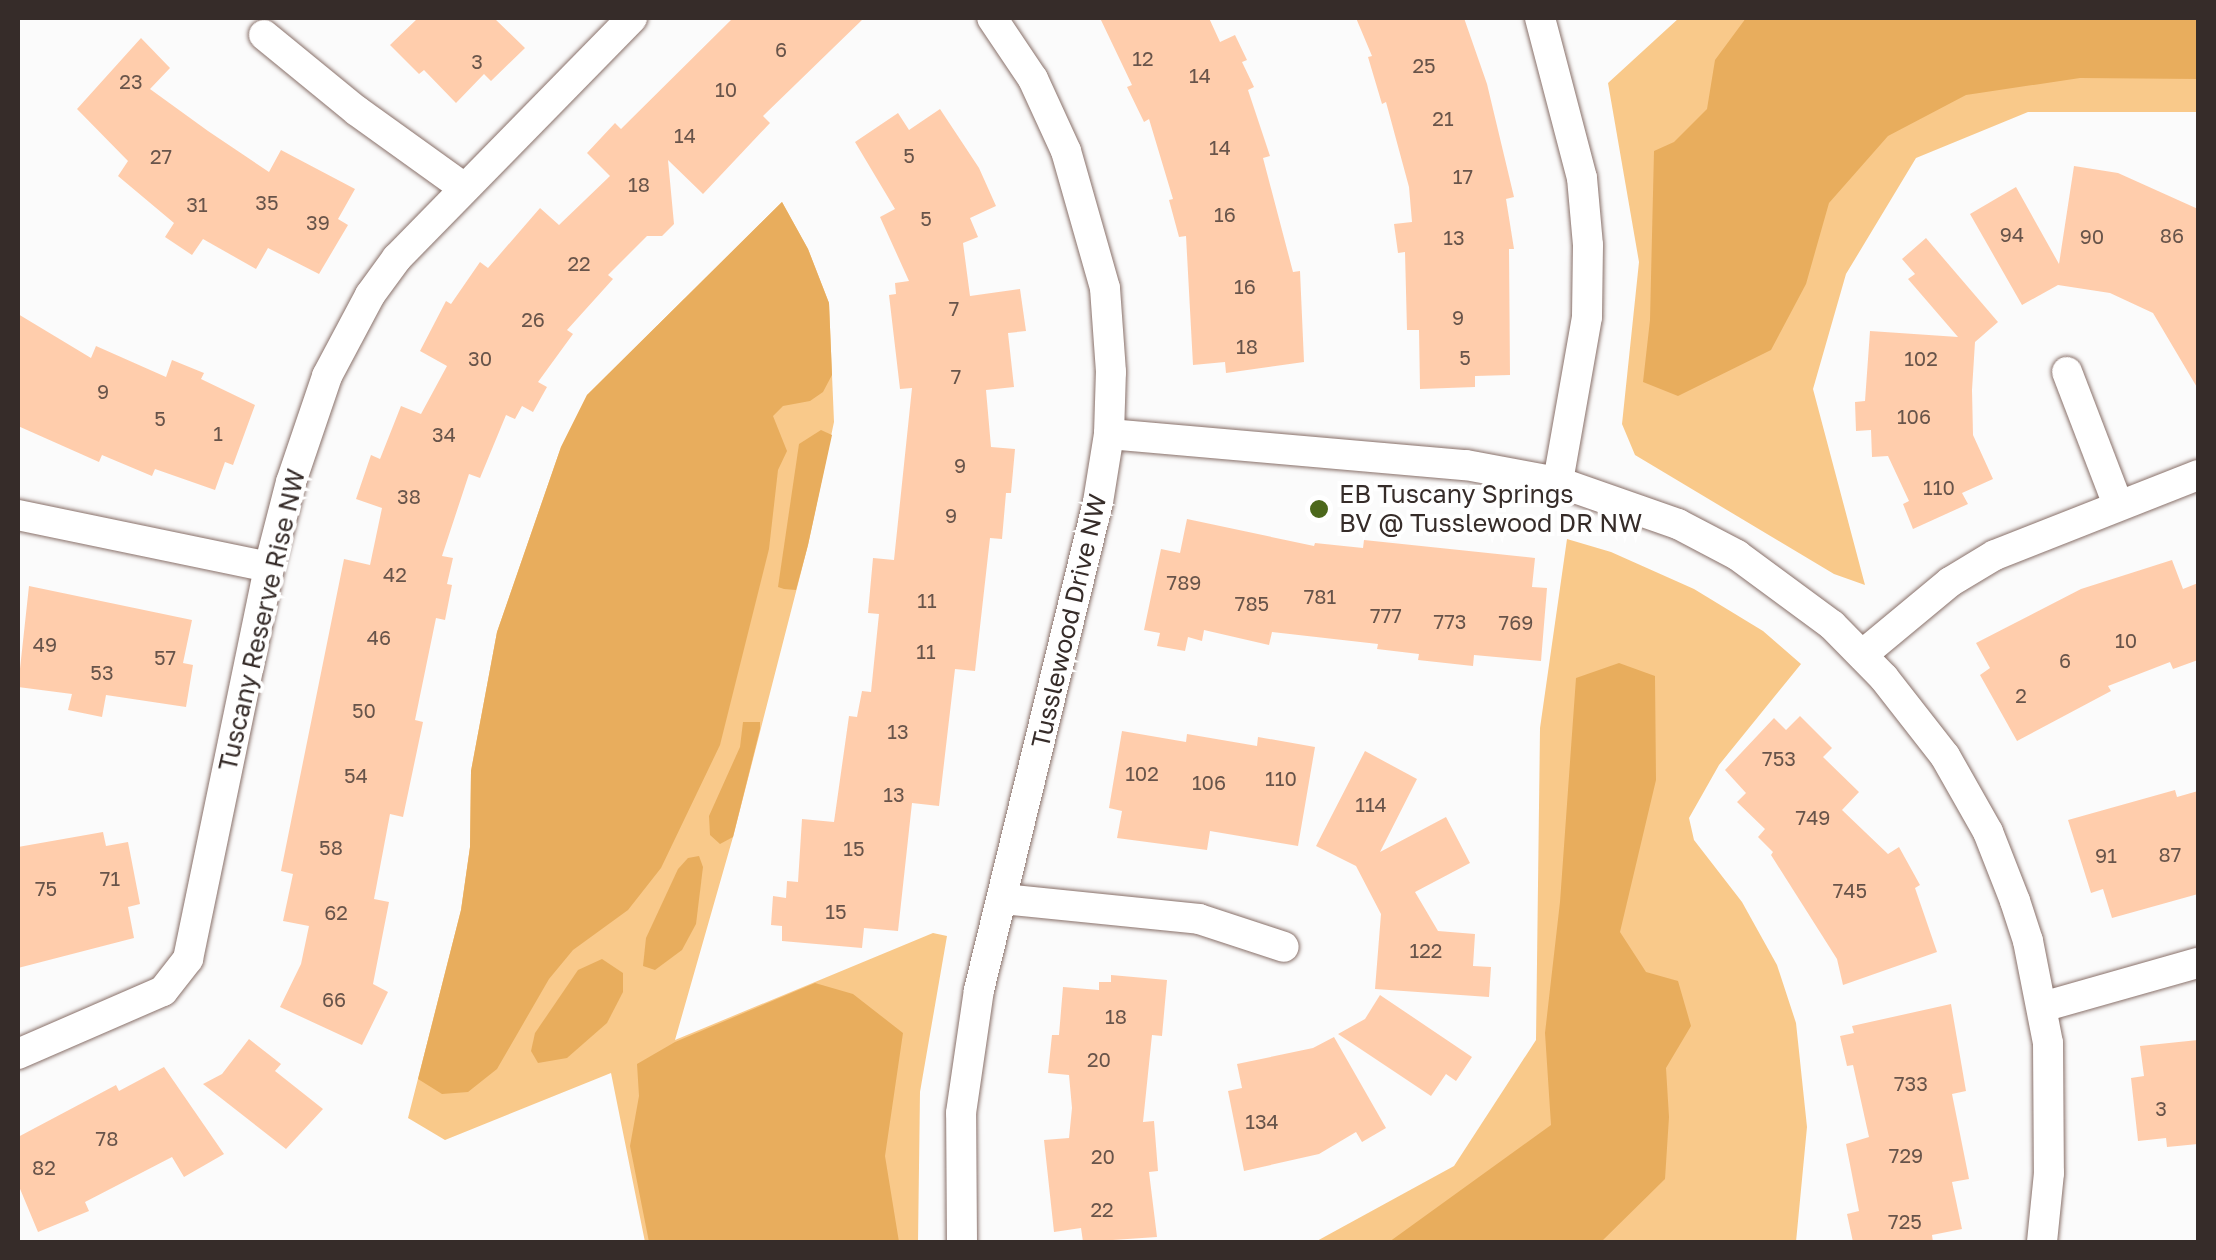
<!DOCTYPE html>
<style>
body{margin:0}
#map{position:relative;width:2216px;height:1260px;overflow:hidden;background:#fbfbfb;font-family:"Golos Text",sans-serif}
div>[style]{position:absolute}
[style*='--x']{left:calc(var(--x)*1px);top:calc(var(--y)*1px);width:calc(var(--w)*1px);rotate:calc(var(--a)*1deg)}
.green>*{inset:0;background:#f9c98a}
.forest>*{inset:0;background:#e8ad5d}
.building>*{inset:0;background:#ffcdac}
.roads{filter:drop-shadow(0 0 2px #89716a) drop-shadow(0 0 2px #89716a)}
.street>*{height:30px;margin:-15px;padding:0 15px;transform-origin:15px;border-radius:15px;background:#fff}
.dots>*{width:28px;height:28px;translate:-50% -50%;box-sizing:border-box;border:5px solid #fff;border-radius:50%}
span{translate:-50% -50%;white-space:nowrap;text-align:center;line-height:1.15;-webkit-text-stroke:8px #fff;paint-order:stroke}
.number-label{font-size:20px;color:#68544a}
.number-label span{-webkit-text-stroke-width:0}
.poi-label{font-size:25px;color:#362c29}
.left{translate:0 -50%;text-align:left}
.street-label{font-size:25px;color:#362c29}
.frame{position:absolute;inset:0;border:20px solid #362c29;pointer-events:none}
</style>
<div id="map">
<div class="green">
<div style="clip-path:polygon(1679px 18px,2198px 18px,2198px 112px,2028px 112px,1916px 158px,1846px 274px,1813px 389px,1865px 585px,1834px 574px,1635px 455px,1622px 424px,1639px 262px,1608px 83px)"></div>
<div style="clip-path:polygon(782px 202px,808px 249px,829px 303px,834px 422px,808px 545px,733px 837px,675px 1040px,933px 933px,947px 936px,920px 1092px,918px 1242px,645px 1242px,611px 1073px,445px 1140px,408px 1118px,461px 910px,470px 847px,471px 771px,497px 632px,561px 447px,587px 395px)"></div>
<div style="clip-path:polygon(1567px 539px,1611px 552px,1694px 589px,1763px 631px,1801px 664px,1719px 765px,1689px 818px,1694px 840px,1742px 902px,1777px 965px,1796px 1023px,1807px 1127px,1796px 1242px,1315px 1242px,1454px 1166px,1536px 1040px,1540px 728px)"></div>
</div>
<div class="forest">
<div style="clip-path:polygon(1746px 18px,2198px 18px,2198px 79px,2080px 78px,1966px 95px,1888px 136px,1829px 203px,1806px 284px,1771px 350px,1678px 396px,1643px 382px,1650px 320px,1654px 151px,1674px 142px,1707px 109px,1715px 60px)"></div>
<div style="clip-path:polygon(782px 202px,808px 249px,829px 303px,832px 375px,823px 392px,810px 401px,783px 406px,773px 416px,787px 451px,778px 470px,769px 549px,720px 745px,661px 868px,628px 910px,573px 950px,549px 979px,497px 1069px,468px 1092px,442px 1094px,418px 1079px,461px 910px,470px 847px,471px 771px,497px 632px,561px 447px,587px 395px)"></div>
<div style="clip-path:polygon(821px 430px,832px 435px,808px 545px,796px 590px,784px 589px,778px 587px,799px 444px)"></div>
<div style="clip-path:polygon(1619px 663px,1655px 676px,1656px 780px,1620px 932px,1646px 972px,1678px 981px,1691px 1026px,1666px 1068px,1669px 1117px,1665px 1179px,1601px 1242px,1389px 1242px,1551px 1125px,1545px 1033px,1560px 902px,1576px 678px)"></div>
<div style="clip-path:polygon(743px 722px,760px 722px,760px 729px,733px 837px,720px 844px,710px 835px,709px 816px,740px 747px)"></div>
<div style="clip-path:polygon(699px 856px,703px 867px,696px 924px,682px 950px,655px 970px,643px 966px,646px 938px,678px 869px,688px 858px)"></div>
<div style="clip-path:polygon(602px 959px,623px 973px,623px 992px,607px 1023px,567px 1058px,538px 1063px,531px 1051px,535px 1033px,578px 970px)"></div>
<div style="clip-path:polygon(815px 983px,853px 994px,903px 1033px,885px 1156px,899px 1242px,649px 1242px,630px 1146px,639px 1096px,637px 1064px,675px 1042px)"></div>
</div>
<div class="building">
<div style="clip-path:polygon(418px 18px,494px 18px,525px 48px,491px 81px,484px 74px,456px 103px,424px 70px,419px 74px,390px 45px)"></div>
<div style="clip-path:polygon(733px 18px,864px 18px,763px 116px,770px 123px,703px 194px,668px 160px,674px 224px,662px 236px,647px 236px,608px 275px,613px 279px,567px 330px,573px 334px,538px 382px,547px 387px,533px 412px,522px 406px,515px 419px,506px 415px,480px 478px,469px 474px,442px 556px,453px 558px,447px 584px,452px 585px,445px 620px,436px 618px,415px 720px,423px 722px,403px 817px,390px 814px,374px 899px,389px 902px,373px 984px,388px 992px,362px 1045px,280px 1007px,301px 964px,309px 926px,283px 921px,293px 874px,281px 871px,344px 559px,370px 565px,382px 508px,356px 499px,371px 455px,380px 459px,401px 406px,421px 414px,447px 366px,420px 351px,446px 301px,451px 304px,480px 262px,488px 268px,540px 208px,559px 225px,610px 176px,587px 153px,615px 123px,621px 129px)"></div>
<div style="clip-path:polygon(1100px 18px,1209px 18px,1220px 42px,1235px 35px,1247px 60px,1242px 62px,1254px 87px,1248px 90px,1270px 156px,1263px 158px,1293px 272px,1300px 271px,1304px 362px,1226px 373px,1225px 362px,1193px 365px,1186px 236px,1179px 237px,1169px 200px,1173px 199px,1149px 119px,1144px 122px,1127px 87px,1132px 85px)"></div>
<div style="clip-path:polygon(1356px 18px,1464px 18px,1487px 84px,1514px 197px,1506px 199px,1514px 249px,1509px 249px,1510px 375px,1475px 376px,1475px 387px,1420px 389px,1419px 330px,1407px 330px,1405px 252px,1398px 253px,1394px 224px,1412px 222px,1409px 187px,1386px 102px,1382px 104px,1368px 57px,1372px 56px)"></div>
<div style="clip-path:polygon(141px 38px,170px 68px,150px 89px,208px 131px,269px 172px,281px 150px,355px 189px,338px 219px,348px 225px,319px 274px,268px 248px,256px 269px,203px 239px,192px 255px,165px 237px,174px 223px,118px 176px,128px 161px,77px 109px)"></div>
<div style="clip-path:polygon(940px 109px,979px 168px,996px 206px,970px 218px,978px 237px,963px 243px,970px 296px,1020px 289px,1026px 331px,1008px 333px,1014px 387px,986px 390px,991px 447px,1015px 449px,1011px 493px,1006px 493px,1002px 539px,990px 538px,975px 671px,955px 669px,939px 806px,912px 803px,898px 931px,864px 928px,862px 948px,782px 941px,782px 926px,771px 925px,773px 896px,786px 898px,787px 881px,798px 882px,802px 819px,834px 822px,849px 716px,857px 717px,862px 691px,871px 692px,879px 614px,868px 613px,873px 558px,894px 560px,912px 388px,900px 389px,889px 295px,896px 294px,895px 283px,909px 281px,880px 217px,895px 209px,855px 142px,898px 113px,909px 130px)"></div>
<div style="clip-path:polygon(2074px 166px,2118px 173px,2198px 209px,2198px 389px,2153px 313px,2110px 293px,2058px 285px,2022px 305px,1970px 214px,2016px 187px,2059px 264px)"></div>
<div style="clip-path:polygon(1926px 238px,1998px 322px,1975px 342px,1972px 390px,1973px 435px,1993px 479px,1962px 493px,1968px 504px,1913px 529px,1903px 504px,1909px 501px,1888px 456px,1872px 457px,1871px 430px,1856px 431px,1855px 402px,1865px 401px,1870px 331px,1958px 337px,1908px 279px,1915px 274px,1902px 259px)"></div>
<div style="clip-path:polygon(18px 314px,91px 358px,96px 346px,166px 377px,172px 360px,204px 373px,201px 379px,255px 405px,233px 465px,225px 462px,215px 490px,155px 469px,152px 476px,102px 455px,99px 462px,18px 426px)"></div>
<div style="clip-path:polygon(1187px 519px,1314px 546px,1315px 543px,1363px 548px,1364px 540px,1535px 558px,1532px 587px,1547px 588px,1541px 661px,1474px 655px,1473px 666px,1418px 660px,1419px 654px,1377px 649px,1378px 644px,1272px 632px,1269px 645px,1204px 630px,1202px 641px,1188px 637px,1185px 651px,1157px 646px,1160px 633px,1144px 630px,1161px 549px,1180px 553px)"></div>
<div style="clip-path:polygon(2172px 560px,2183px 589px,2198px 583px,2198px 660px,2173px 669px,2170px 662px,2108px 686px,2111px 691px,2017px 741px,1980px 675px,1990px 668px,1976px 643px,2081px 589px)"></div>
<div style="clip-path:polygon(29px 586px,192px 620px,183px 663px,193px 665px,186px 707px,106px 695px,102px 717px,68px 710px,72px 694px,18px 687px)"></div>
<div style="clip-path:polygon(1800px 716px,1832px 748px,1823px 757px,1859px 792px,1842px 810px,1888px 854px,1899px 847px,1920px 885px,1915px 888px,1937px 952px,1843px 985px,1837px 959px,1771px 855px,1773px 852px,1758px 837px,1765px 829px,1737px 802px,1746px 793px,1725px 770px,1774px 718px,1786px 730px)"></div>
<div style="clip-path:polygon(1122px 731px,1186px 742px,1187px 734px,1257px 746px,1258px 737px,1315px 747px,1298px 846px,1210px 831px,1207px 850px,1117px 838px,1122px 811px,1109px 808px)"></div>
<div style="clip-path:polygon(1365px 751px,1417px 779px,1380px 852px,1446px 817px,1470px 863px,1415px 892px,1438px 931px,1475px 934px,1473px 966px,1491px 967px,1489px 997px,1375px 989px,1381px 914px,1356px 866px,1316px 846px)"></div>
<div style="clip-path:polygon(2175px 790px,2177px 797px,2198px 791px,2198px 894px,2112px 918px,2103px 889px,2091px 893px,2068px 820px)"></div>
<div style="clip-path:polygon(103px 832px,106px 846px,128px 842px,140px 904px,128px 907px,134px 938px,18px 968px,18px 847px)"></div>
<div style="clip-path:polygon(1111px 975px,1167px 980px,1162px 1036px,1152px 1035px,1143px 1122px,1154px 1121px,1158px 1171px,1149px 1172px,1157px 1237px,1083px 1242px,1081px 1228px,1054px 1232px,1044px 1140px,1069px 1138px,1072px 1108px,1069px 1075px,1048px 1073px,1052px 1035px,1059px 1035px,1063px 987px,1099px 990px,1099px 982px,1111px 982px)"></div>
<div style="clip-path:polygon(1380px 995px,1472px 1057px,1456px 1081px,1446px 1074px,1431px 1096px,1338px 1034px,1365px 1019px)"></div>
<div style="clip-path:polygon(1951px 1004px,1966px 1091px,1952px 1094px,1969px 1179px,1952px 1182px,1962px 1229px,1932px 1235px,1933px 1242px,1853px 1242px,1847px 1214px,1859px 1211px,1846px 1144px,1869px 1137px,1853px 1065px,1847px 1066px,1840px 1036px,1854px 1033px,1852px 1026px)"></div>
<div style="clip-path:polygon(1334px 1037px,1386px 1128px,1362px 1142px,1356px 1132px,1319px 1154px,1244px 1171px,1228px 1091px,1242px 1088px,1237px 1064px,1313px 1048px)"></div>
<div style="clip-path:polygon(249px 1039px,281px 1064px,275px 1071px,323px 1109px,286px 1149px,203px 1084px,222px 1074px)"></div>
<div style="clip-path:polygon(2198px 1040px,2198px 1144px,2167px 1147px,2166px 1138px,2138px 1141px,2131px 1078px,2144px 1076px,2140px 1046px)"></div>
<div style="clip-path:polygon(164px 1067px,224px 1154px,184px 1177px,172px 1157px,85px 1202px,89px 1211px,38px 1232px,18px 1184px,18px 1137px,116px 1085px,119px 1091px)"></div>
</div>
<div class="roads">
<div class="street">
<div style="--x:1540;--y:18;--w:165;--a:75.3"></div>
<div style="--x:1582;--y:178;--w:67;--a:84.9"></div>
<div style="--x:1588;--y:245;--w:72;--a:90.8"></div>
<div style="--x:1587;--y:317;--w:168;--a:100"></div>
<div style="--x:264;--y:35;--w:120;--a:39.3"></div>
<div style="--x:357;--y:111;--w:132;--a:35.7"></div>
<div style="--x:2067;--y:372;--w:142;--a:69"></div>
<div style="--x:1109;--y:434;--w:358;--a:5"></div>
<div style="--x:1466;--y:465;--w:94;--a:10.5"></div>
<div style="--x:1558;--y:482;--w:127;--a:19.3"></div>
<div style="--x:1678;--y:524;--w:67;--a:27.7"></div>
<div style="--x:1737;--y:555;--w:118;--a:36.4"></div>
<div style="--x:1832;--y:625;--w:74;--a:45.5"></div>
<div style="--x:1884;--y:678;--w:99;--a:52"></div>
<div style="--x:1945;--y:756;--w:87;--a:60.5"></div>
<div style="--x:1988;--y:832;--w:74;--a:68.6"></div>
<div style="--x:2015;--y:901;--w:42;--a:72"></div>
<div style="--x:2028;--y:941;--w:104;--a:78.9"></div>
<div style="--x:2048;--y:1043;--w:130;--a:89.6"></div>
<div style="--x:2049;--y:1173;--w:69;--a:95.8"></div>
<div style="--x:18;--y:515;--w:256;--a:11.7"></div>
<div style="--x:1862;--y:655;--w:114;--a:-39.7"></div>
<div style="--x:1950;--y:582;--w:52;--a:-31"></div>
<div style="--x:1995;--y:555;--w:218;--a:-21.5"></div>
<div style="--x:1003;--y:899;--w:197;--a:5.8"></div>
<div style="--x:1199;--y:919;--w:89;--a:18.2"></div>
<div style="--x:2042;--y:1007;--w:162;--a:-15.8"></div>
<div style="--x:18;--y:1054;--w:158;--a:-23.5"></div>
<div style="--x:163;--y:991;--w:41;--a:-52"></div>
<div style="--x:188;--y:959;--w:400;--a:-78.3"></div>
<div style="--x:269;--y:567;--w:88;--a:-75.5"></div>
<div style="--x:291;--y:482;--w:112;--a:-71.2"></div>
<div style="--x:327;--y:376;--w:92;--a:-62"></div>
<div style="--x:370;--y:295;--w:46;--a:-53.9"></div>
<div style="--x:397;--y:258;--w:336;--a:-45.6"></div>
<div style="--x:962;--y:1242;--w:129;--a:-90.4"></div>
<div style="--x:961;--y:1113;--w:124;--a:-81.7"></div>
<div style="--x:979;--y:990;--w:502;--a:-76.3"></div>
<div style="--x:1098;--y:502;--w:69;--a:-80.8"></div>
<div style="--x:1109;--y:434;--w:62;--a:-88.2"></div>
<div style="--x:1111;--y:372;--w:84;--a:-94.1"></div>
<div style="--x:1105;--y:288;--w:142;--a:-105.9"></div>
<div style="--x:1066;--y:151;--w:79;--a:-114.6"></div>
<div style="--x:1033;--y:79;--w:73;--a:-123.9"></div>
</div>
</div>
<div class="dots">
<div style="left:1319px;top:509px;background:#4c681b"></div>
</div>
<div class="number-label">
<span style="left:781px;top:49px">6</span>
<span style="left:1143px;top:58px">12</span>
<span style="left:477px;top:61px">3</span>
<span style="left:1424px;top:65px">25</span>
<span style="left:1200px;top:75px">14</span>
<span style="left:131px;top:81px">23</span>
<span style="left:726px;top:89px">10</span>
<span style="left:1443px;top:118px">21</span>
<span style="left:685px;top:135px">14</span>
<span style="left:1220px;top:147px">14</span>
<span style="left:909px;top:155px">5</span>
<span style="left:161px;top:156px">27</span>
<span style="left:1463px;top:176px">17</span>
<span style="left:639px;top:184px">18</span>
<span style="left:267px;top:202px">35</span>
<span style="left:197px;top:204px">31</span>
<span style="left:1225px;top:214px">16</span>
<span style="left:926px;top:218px">5</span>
<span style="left:318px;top:222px">39</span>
<span style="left:2012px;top:234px">94</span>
<span style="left:2172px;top:235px">86</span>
<span style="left:2092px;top:236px">90</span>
<span style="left:1454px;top:237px">13</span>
<span style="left:579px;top:263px">22</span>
<span style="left:1245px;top:286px">16</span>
<span style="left:954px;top:308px">7</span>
<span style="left:1458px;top:317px">9</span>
<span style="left:533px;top:319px">26</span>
<span style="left:1247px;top:346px">18</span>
<span style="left:1465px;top:357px">5</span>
<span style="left:480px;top:358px">30</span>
<span style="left:1921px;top:358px">102</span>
<span style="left:956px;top:376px">7</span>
<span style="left:103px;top:391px">9</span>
<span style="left:1914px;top:416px">106</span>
<span style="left:160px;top:418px">5</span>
<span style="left:218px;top:433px">1</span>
<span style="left:444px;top:434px">34</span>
<span style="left:960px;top:465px">9</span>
<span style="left:1939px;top:487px">110</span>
<span style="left:409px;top:496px">38</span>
<span style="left:951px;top:515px">9</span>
<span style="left:395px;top:574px">42</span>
<span style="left:1184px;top:582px">789</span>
<span style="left:1320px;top:596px">781</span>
<span style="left:927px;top:600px">11</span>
<span style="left:1252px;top:603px">785</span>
<span style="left:1386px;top:615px">777</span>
<span style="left:1450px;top:621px">773</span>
<span style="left:1516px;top:622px">769</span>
<span style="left:379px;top:637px">46</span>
<span style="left:2126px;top:640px">10</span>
<span style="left:45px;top:644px">49</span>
<span style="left:926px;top:651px">11</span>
<span style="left:165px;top:657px">57</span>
<span style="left:2065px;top:660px">6</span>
<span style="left:102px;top:672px">53</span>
<span style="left:2021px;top:695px">2</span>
<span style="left:364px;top:710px">50</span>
<span style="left:898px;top:731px">13</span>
<span style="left:1779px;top:758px">753</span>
<span style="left:1142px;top:773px">102</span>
<span style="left:356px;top:775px">54</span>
<span style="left:1281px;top:778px">110</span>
<span style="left:1209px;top:782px">106</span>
<span style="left:894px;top:794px">13</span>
<span style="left:1371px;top:804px">114</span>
<span style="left:1813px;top:817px">749</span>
<span style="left:331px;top:847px">58</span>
<span style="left:854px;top:848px">15</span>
<span style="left:2170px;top:854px">87</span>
<span style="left:2106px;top:855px">91</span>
<span style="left:110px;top:878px">71</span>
<span style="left:46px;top:888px">75</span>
<span style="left:1850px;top:890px">745</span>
<span style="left:836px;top:911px">15</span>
<span style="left:336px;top:912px">62</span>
<span style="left:1426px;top:950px">122</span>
<span style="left:334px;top:999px">66</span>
<span style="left:1116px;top:1016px">18</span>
<span style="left:1099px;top:1059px">20</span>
<span style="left:1911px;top:1083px">733</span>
<span style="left:2161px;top:1108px">3</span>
<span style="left:1262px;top:1121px">134</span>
<span style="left:107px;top:1138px">78</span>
<span style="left:1906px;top:1155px">729</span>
<span style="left:1103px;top:1156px">20</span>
<span style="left:44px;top:1167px">82</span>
<span style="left:1102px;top:1209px">22</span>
<span style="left:1905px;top:1221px">725</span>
</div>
<div class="poi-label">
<span class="left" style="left:1339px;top:509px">EB Tuscany Springs<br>BV @ Tusslewood DR NW</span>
</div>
<div class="street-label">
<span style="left:262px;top:620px;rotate:-77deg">Tuscany Reserve Rise NW</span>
<span style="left:1069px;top:621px;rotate:-77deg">Tusslewood Drive NW</span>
</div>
<div class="frame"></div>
</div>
